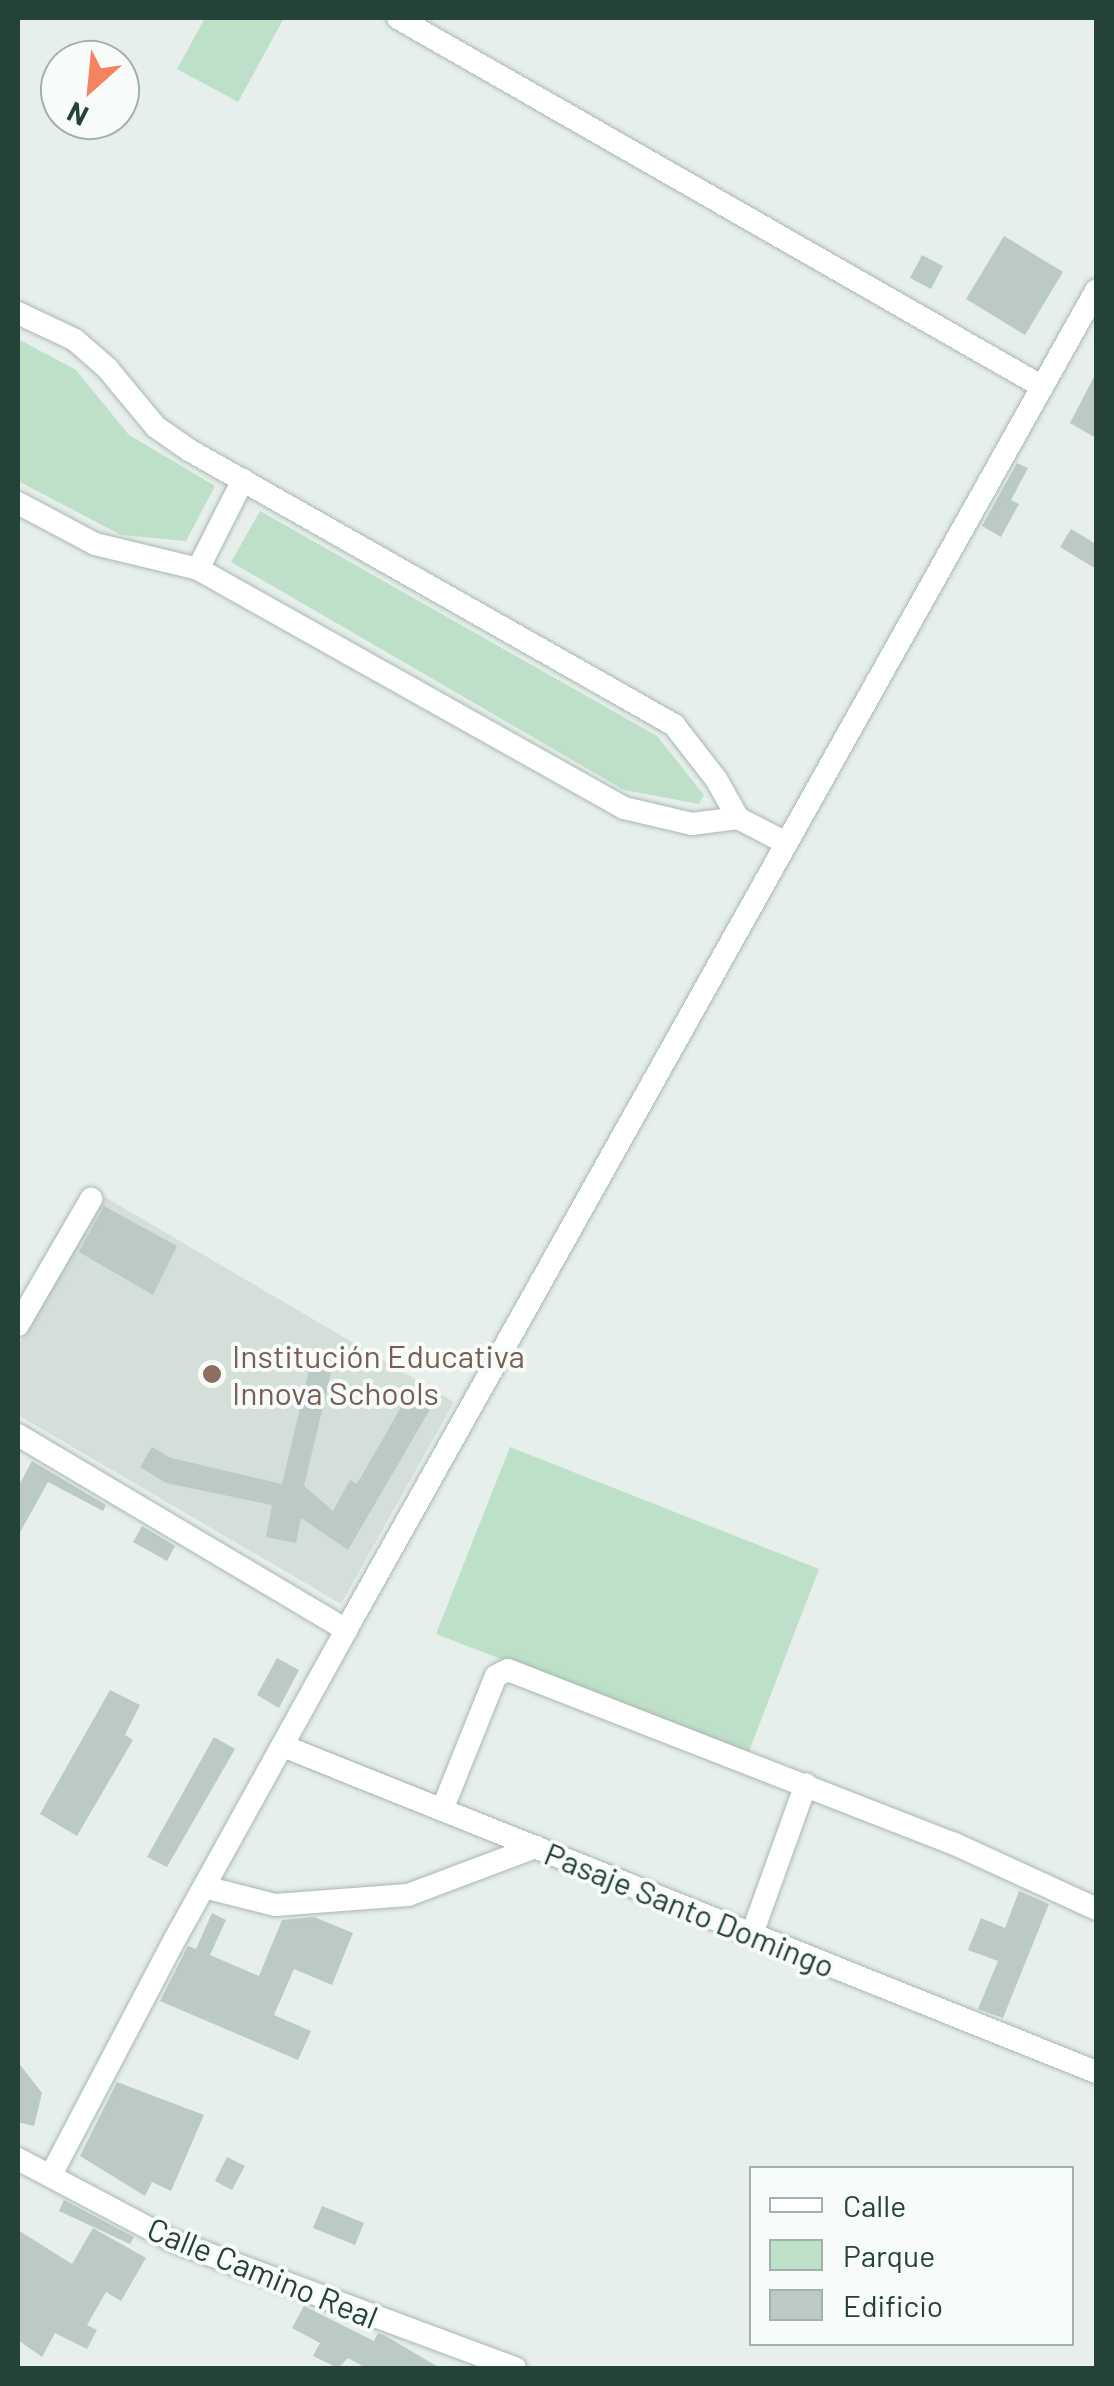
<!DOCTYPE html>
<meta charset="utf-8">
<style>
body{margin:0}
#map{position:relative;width:1114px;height:2386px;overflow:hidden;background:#e6efeb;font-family:Barlow,sans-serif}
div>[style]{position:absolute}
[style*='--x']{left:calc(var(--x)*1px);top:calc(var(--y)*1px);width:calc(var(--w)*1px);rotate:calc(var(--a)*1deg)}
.built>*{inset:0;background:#d4dfda}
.green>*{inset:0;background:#bfe0c8}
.building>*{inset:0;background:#bbcac4}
.roads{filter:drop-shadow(0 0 2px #a8b8b2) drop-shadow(0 0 2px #a8b8b2)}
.street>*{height:22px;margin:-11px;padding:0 11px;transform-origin:11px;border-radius:11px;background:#fff}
.dots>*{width:28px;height:28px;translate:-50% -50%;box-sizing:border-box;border:5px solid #f7fbf9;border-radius:50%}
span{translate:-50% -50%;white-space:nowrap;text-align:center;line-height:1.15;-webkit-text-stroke:8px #f7fbf9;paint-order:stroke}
.education-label{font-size:32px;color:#785e54}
.left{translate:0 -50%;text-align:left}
.street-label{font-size:32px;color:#24423a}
.frame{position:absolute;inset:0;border:20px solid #24423a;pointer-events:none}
.legend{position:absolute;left:749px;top:2166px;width:325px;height:180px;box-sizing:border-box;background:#f7fbf9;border:2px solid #a3b1ad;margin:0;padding:12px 18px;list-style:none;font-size:30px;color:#24423a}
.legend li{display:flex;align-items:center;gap:20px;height:50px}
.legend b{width:50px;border:2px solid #a3b1ad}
.north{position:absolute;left:40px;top:40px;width:100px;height:100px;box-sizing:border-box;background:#f7fbf9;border:2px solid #a3b1ad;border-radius:50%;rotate:207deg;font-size:28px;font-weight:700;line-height:40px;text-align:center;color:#24423a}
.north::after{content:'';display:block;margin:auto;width:35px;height:45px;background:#f4845f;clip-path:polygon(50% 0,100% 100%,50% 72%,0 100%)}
</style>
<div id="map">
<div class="built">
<div style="clip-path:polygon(105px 1197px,454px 1402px,341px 1604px,18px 1415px,18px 1346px)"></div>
</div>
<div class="green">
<div style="clip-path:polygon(205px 18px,284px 18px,238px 102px,177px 69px)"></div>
<div style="clip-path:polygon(18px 339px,76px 370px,129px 435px,215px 486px,186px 541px,121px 535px,18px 481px)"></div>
<div style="clip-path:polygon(260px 511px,657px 736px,704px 795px,699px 804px,624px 790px,231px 562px)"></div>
<div style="clip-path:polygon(510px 1447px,819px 1569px,748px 1754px,436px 1634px)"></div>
</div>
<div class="building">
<div style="clip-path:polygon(1004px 236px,1063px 272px,1025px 335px,966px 299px)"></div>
<div style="clip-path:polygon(922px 255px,943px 266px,931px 289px,910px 278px)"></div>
<div style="clip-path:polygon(1096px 373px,1096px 438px,1070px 423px)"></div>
<div style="clip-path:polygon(1017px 463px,1028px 468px,1011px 500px,1019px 504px,1001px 537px,982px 526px)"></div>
<div style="clip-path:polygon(1071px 529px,1096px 544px,1096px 569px,1060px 547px)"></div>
<div style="clip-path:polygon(104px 1206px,177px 1246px,153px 1295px,79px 1252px)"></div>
<div style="clip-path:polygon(314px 1349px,335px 1356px,304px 1486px,333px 1511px,350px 1480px,357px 1484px,409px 1393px,432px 1406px,348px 1550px,301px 1518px,296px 1543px,266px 1537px,272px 1505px,166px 1483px,140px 1467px,152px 1447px,171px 1458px,282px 1484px)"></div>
<div style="clip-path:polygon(32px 1461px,106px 1505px,103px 1511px,48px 1482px,18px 1536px,18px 1487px)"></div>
<div style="clip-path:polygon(142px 1526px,175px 1546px,167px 1561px,133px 1542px)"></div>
<div style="clip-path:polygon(277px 1658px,299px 1670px,279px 1708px,257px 1695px)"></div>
<div style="clip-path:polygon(110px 1690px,140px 1705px,125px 1735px,133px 1740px,77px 1836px,40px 1814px)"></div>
<div style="clip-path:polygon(214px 1737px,235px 1749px,167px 1867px,147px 1857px)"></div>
<div style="clip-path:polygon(1019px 1891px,1049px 1904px,1003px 2018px,978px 2009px,998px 1961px,968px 1950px,981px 1918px,1005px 1928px)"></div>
<div style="clip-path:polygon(212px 1913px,226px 1920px,210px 1955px,259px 1976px,282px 1920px,314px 1917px,353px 1933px,332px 1985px,294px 1969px,274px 2015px,311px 2031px,298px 2060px,160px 2001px,188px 1946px,196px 1949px)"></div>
<div style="clip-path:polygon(18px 2062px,42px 2093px,34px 2126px,18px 2122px)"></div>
<div style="clip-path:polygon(117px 2082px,204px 2115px,171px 2191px,152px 2182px,145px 2196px,80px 2156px)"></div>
<div style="clip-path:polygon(227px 2157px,245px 2166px,232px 2190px,215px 2181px)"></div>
<div style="clip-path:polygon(64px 2200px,134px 2237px,130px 2244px,59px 2211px)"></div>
<div style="clip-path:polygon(322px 2206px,364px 2223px,355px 2245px,313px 2228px)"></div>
<div style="clip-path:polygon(93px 2228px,146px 2258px,121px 2301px,106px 2292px,87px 2325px,97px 2330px,87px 2349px,55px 2333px,42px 2357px,18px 2340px,18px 2230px,72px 2264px)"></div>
<div style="clip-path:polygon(304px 2306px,374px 2341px,378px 2333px,384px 2335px,440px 2368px,366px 2368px,348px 2358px,338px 2368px,313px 2356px,320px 2343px,292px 2328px)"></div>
</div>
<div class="roads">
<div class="street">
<div style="--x:398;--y:18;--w:741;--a:29.78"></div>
<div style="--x:18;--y:313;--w:63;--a:25.3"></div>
<div style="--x:75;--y:340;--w:43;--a:41.2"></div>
<div style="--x:107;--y:368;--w:77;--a:50.3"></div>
<div style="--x:156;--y:427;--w:40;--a:34.9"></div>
<div style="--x:189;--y:450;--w:558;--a:29.55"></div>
<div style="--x:674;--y:725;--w:68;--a:52.1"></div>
<div style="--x:716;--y:779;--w:45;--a:60.6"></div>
<div style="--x:738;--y:818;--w:54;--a:27.5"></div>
<div style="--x:18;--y:503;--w:87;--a:28"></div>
<div style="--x:95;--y:544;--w:106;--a:13.6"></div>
<div style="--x:198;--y:569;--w:488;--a:29.3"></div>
<div style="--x:624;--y:808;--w:70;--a:13.2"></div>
<div style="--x:692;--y:824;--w:46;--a:-7.4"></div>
<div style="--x:198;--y:569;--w:100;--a:-63.2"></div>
<div style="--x:18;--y:1325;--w:146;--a:-59.9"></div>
<div style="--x:18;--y:1435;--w:382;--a:30.7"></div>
<div style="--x:283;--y:1746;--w:876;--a:21.85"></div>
<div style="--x:442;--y:1810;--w:144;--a:-68.1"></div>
<div style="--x:496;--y:1676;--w:13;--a:-27"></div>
<div style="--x:508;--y:1670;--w:480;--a:21.3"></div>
<div style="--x:955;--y:1844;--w:155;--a:24.7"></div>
<div style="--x:204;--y:1887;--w:73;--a:14.2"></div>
<div style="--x:275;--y:1905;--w:133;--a:-4.3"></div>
<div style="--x:408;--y:1895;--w:137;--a:-20.6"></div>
<div style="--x:752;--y:1934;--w:159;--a:-70.2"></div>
<div style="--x:18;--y:2159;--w:175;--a:27.9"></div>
<div style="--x:173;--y:2241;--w:365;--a:20.4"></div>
<div style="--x:51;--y:2175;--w:267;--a:-62.3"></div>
<div style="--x:175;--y:1939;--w:353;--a:-61"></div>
<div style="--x:346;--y:1630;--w:1535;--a:-60.75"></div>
</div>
</div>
<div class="dots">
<div style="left:212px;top:1374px;background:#8d6e63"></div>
</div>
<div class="education-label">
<span class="left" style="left:232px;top:1374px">Institución Educativa<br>Innova Schools</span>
</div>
<div class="street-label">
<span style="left:690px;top:1909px;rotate:22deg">Pasaje Santo Domingo</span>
<span style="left:263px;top:2272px;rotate:22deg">Calle Camino Real</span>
</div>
<div class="frame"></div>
<ul class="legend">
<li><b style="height:12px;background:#fff"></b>Calle</li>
<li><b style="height:28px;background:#bfe0c8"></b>Parque</li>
<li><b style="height:28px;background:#bbcac4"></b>Edificio</li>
</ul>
<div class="north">N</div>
</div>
